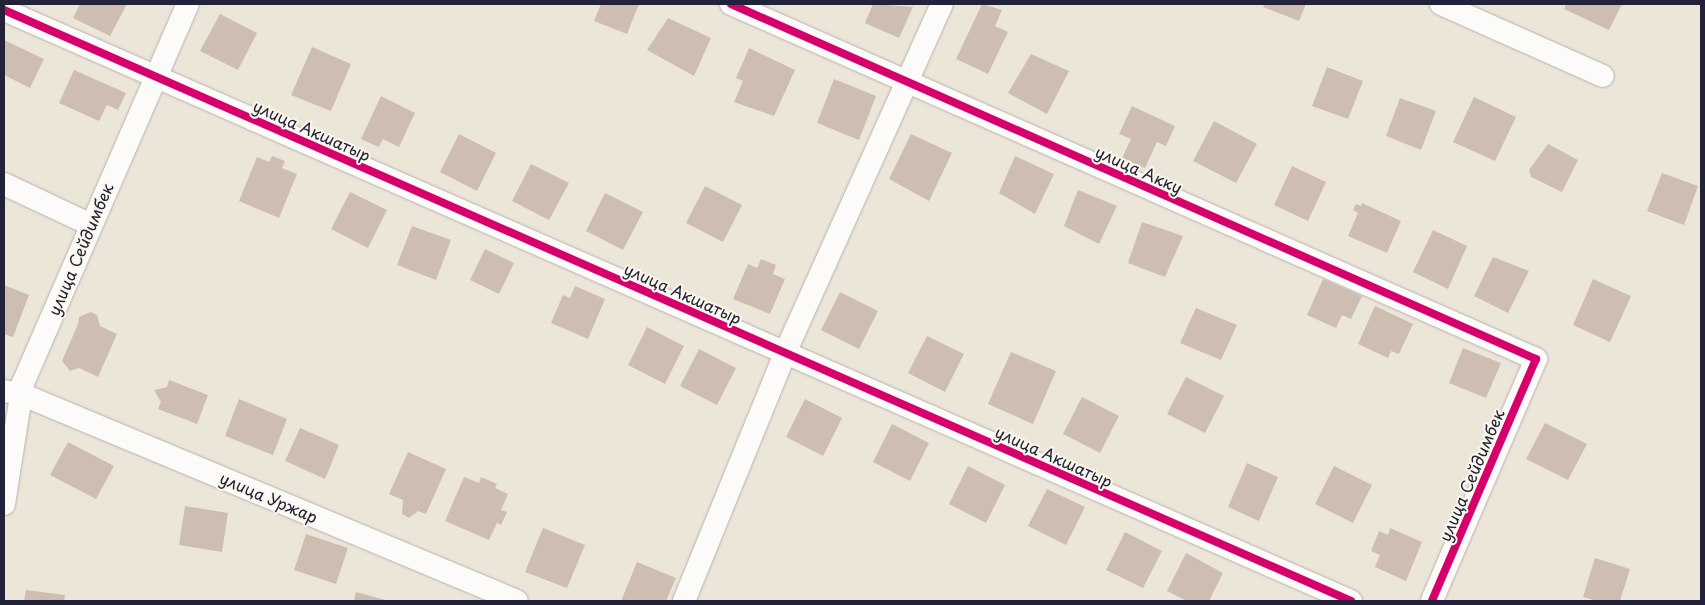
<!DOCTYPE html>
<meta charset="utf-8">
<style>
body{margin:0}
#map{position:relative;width:1705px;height:605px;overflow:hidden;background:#ece6d9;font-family:"Playpen Sans",sans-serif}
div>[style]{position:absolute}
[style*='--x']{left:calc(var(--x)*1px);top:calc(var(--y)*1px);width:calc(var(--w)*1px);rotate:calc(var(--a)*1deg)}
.building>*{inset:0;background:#cebeb1}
.roads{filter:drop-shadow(0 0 1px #b6b2ac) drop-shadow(0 0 1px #b6b2ac)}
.minor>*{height:22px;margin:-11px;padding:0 11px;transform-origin:11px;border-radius:11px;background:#fcfbf9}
.cycleway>*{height:8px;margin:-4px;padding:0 4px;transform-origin:4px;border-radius:4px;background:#d6006c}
span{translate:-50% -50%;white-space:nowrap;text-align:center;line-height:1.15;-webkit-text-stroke:4px #fbf7ec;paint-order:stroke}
.street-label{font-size:16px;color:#22223b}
.frame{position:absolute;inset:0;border:5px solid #22223b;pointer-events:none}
</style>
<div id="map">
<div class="building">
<div style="clip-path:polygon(80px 4px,127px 4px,110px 36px,73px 18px)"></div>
<div style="clip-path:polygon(601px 4px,639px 4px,627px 34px,594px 21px)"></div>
<div style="clip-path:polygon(873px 4px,913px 7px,899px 38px,865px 23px)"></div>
<div style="clip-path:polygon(982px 4px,1002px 10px,995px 26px,1008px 32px,988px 74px,956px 59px)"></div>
<div style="clip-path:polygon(1265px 4px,1306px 4px,1299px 21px,1263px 7px)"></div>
<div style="clip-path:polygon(1566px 4px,1622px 4px,1609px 30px,1564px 9px)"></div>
<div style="clip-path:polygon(220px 14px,257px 33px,238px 70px,200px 51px)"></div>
<div style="clip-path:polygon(668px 18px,711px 38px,694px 76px,647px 50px)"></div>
<div style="clip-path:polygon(4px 40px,44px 59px,30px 88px,4px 75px)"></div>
<div style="clip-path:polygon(312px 47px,351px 64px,331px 111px,291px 95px)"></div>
<div style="clip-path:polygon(749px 48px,795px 70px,774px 116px,734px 102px,743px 81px,736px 78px)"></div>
<div style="clip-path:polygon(1031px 54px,1069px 71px,1047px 114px,1008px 93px)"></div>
<div style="clip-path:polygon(1327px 67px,1363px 81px,1348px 119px,1312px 106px)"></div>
<div style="clip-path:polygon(74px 70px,126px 93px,118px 110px,107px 105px,99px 121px,59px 103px)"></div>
<div style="clip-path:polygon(834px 79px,876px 96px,859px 140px,817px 123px)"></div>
<div style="clip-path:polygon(381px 96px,415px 113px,399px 147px,383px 139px,379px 147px,361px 139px)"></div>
<div style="clip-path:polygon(1474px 97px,1516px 117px,1495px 161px,1453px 142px)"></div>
<div style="clip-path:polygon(1400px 98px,1436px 111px,1421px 150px,1386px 136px)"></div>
<div style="clip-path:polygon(1132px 106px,1175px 126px,1166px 146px,1157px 142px,1145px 168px,1122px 158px,1131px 139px,1119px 134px)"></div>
<div style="clip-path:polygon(1214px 121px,1257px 144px,1236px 183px,1193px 161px)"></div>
<div style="clip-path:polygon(459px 134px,496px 153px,477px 191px,440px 172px)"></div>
<div style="clip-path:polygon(911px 134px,952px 153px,929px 201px,889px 179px)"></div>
<div style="clip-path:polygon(1548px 144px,1578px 160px,1562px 192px,1531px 177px,1529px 170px)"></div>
<div style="clip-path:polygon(272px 156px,285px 161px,282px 168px,297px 174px,279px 218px,239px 201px,257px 157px,269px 162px)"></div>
<div style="clip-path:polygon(1015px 156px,1054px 174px,1035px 214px,999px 193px)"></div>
<div style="clip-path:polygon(531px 164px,569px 183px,549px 220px,512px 201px)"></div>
<div style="clip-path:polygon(1292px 166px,1326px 182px,1308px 221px,1274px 205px)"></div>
<div style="clip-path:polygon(1662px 173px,1698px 186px,1684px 225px,1647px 211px)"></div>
<div style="clip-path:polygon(705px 186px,742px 205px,723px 242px,686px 223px)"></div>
<div style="clip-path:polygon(1078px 190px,1117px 206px,1099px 244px,1064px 226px)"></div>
<div style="clip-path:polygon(350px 192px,387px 210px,368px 248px,331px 229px)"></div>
<div style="clip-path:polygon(605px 193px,643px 212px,623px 250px,586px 231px)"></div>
<div style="clip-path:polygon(1362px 203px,1401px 221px,1387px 253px,1348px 236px,1358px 213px,1353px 210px,1356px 204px,1361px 206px)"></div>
<div style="clip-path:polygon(1142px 222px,1183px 236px,1165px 277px,1128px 263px)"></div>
<div style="clip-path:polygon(412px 226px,451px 240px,436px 280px,397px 265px)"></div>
<div style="clip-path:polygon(1433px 230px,1467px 246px,1448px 289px,1413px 272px)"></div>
<div style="clip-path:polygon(485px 249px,514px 263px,499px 294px,470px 280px)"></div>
<div style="clip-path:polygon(1493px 257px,1529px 271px,1508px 313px,1474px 296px)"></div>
<div style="clip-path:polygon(761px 259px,776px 265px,773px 274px,785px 279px,770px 314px,733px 299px,748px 264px,757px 268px)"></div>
<div style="clip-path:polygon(1323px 279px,1362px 296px,1351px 319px,1342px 315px,1336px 328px,1307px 315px)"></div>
<div style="clip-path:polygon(1593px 279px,1631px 296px,1610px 342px,1573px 325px)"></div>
<div style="clip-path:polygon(4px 285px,29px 295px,13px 337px,4px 334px)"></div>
<div style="clip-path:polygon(575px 286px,605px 299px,588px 339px,551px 323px,563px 295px,570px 298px)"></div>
<div style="clip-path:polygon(840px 292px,878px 311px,859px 349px,821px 330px)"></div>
<div style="clip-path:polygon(1375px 306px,1413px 324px,1399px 354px,1391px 351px,1388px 358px,1358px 344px)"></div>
<div style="clip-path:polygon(1196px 308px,1237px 325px,1221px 360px,1180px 343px)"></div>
<div style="clip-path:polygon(91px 312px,97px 315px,100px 326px,117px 334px,98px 377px,79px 368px,70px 371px,62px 361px,78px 324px,79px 317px)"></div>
<div style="clip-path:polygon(647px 327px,684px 346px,665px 384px,628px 365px)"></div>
<div style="clip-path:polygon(927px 336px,964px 354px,945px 392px,908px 373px)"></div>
<div style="clip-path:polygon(1463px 348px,1501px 363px,1486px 398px,1449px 383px)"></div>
<div style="clip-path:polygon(699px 349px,736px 368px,717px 405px,680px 386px)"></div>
<div style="clip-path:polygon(1011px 352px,1056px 371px,1033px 424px,988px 404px)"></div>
<div style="clip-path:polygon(1186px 377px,1224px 396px,1205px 433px,1167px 414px)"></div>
<div style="clip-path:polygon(169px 380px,208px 395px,197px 424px,158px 409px,161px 402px,154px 390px,167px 387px)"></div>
<div style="clip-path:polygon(1082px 397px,1119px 416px,1100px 453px,1063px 434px)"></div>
<div style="clip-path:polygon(239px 399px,287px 419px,273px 455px,225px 436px)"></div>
<div style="clip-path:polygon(805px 399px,842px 418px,823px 456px,786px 437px)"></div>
<div style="clip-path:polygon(1545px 423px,1587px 444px,1568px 480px,1526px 459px)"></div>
<div style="clip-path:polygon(892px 424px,929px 443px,910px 481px,873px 462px)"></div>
<div style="clip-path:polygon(300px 428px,339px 445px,325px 479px,285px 461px)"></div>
<div style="clip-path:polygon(68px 442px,114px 466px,96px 499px,50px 475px)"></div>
<div style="clip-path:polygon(408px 452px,446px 469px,426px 514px,418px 511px,409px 518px,402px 514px,403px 500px,389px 494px)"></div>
<div style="clip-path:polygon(1247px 463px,1278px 477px,1259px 521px,1228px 507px)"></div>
<div style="clip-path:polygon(968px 466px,1005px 485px,986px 523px,949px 504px)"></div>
<div style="clip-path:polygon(1334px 466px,1372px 485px,1353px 523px,1315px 504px)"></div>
<div style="clip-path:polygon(464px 477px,479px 483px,481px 477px,497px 484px,495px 488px,508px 494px,501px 510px,507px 512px,501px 525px,497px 523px,489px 540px,445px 521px)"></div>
<div style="clip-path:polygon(1047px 489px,1085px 507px,1066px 545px,1028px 526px)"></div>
<div style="clip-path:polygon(185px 506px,228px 513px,222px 552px,179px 545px)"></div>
<div style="clip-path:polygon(543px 528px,585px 545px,567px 588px,525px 572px)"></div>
<div style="clip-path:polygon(1390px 528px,1422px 542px,1406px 581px,1375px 567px,1380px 555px,1371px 551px,1379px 531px,1388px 535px)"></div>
<div style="clip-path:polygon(1125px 532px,1162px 551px,1143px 588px,1106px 570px)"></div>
<div style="clip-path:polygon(306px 534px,348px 548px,336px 584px,294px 570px)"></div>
<div style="clip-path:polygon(1186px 553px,1223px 573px,1209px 601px,1187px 601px,1167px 591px)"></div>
<div style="clip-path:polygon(1595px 558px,1630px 569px,1620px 601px,1598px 601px,1583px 597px)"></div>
<div style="clip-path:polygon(637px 562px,676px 578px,666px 601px,621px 601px)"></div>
<div style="clip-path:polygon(26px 590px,65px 595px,64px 601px,24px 601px)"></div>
<div style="clip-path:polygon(356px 592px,389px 601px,354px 601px)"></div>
</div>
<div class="roads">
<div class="minor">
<div style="--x:731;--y:4;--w:880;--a:23.8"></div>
<div style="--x:1536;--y:359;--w:263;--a:113.3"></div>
<div style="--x:1441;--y:4;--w:177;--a:24"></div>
<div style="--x:4;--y:10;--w:1471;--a:23.69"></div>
<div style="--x:4;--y:184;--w:96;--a:25.2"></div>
<div style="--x:4;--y:391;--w:17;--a:10"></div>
<div style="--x:21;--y:394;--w:537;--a:22.65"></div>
<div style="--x:4;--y:504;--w:122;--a:-81.1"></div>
<div style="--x:23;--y:383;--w:413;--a:-66.5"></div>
<div style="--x:684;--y:601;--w:268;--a:-67.8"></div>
<div style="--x:785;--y:353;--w:383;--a:-65.8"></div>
</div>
</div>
<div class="cycleway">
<div style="--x:731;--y:4;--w:880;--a:23.8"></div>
<div style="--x:1536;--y:359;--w:263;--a:113.3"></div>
<div style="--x:4;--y:10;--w:1471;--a:23.69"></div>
</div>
<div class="street-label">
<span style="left:312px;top:130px;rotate:24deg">улица Акшатыр</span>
<span style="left:1139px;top:169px;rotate:24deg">улица Акку</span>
<span style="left:80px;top:249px;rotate:-67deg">улица Сейдимбек</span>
<span style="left:683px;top:293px;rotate:24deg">улица Акшатыр</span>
<span style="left:1054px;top:456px;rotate:24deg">улица Акшатыр</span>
<span style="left:1471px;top:475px;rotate:-67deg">улица Сейдимбек</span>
<span style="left:269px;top:497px;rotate:23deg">улица Уржар</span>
</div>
<div class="frame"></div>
</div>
